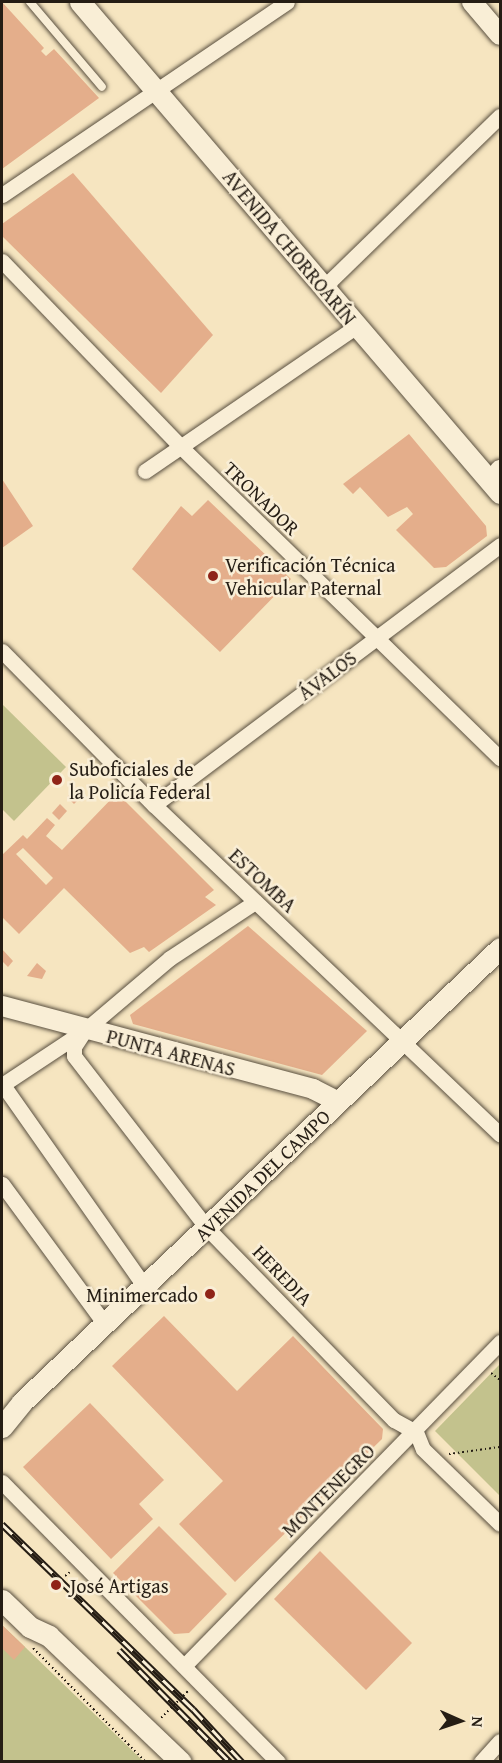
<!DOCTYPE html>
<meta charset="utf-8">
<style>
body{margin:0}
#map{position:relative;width:502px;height:1763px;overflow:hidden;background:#f6e5c0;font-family:"Gentium Book Plus",serif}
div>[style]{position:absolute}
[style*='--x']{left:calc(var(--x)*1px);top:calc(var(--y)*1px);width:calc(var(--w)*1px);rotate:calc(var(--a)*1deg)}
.green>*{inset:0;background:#c3c28d}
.building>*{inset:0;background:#e4ae8b}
.path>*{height:2px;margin-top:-1px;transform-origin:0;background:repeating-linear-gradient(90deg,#251d14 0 1.5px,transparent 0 4.5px)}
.roads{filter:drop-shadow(0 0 2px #594f3f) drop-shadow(0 0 2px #594f3f)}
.service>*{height:8px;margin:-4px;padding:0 4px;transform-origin:4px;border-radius:4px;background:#f9eed6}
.minor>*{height:15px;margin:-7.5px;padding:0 7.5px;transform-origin:7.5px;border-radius:7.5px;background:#f9eed6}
.tertiary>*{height:20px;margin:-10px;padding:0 10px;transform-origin:10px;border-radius:10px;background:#f9eed6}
.secondary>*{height:21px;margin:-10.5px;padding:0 10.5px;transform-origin:10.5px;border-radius:10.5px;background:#f9eed6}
.rail>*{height:7px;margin-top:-3.5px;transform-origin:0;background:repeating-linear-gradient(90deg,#f9eed6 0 14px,#251d14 0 28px);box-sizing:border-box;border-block:2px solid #251d14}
.dots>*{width:16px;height:16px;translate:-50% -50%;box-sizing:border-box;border:3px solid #f9eed6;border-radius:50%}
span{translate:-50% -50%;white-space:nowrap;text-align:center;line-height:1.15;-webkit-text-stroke:5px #f9eed6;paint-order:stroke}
.street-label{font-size:20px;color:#251d14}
.poi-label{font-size:20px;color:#251d14}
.left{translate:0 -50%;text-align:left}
.right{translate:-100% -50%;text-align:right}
.frame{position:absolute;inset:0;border:3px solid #251d14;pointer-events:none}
.north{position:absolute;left:430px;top:1691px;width:60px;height:60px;-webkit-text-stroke:4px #f9eed6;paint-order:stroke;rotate:93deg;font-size:16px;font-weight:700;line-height:24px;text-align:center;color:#251d14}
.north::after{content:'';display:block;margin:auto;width:21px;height:27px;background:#251d14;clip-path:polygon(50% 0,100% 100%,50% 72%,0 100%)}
</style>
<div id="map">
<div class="green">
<div style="clip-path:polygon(2px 704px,66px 767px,14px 821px,2px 809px)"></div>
<div style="clip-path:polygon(500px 1364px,500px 1496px,435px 1431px)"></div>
<div style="clip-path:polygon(2px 1625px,25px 1647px,143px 1761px,2px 1761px)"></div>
</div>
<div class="building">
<div style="clip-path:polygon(2px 2px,44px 48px,41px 51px,46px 56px,54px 49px,99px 98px,2px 169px)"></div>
<div style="clip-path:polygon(73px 173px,213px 335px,161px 393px,2px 236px,2px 224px)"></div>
<div style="clip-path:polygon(409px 434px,486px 526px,487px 536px,446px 567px,434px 568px,396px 530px,413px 514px,407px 507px,388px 517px,360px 487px,353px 494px,343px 484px)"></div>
<div style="clip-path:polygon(2px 479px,33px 526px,2px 548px)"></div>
<div style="clip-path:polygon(208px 500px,291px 579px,220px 652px,132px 569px,181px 506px,192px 516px)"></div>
<div style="clip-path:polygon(77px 787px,84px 794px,74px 804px,67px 797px)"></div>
<div style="clip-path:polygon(evenodd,117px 793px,214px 890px,205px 897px,216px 905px,149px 952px,144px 947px,130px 953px,64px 888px,19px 934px,2px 917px,2px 855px,23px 835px,27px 839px,47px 818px,55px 825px,46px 836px,62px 850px,117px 793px,23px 848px,53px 878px,46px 885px,16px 854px,23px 848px)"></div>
<div style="clip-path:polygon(60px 804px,67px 811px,59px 820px,52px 813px)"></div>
<div style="clip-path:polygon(248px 926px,367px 1031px,322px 1075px,133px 1024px,130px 1015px)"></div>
<div style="clip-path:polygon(2px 949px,13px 961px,8px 967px,2px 961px)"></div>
<div style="clip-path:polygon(37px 963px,46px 971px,42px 979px,27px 976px)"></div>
<div style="clip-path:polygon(164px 1316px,237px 1391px,293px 1336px,383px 1429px,382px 1439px,235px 1582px,179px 1524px,223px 1481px,112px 1366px)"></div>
<div style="clip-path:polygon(90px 1403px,164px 1480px,139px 1504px,153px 1519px,111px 1559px,23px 1467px)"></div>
<div style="clip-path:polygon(159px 1526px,227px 1594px,189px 1633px,174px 1634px,113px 1573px)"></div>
<div style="clip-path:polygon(320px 1551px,412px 1643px,366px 1690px,274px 1599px)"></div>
<div style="clip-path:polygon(2px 1625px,25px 1647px,14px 1660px,2px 1648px)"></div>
</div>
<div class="path">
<div style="--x:491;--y:1373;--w:11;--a:38"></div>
<div style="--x:449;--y:1454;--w:51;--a:-7.8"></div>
<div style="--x:65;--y:1576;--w:6;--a:-39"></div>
<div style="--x:33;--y:1648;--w:161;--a:45.3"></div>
<div style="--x:161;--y:1718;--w:40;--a:-45"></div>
</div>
<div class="roads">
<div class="service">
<div style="--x:30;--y:2;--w:111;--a:49.7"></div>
</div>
<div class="minor">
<div style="--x:2;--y:195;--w:344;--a:-34.1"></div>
<div style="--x:2;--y:261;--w:258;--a:46.1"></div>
<div style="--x:181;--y:447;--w:446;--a:44.3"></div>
<div style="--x:325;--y:286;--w:244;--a:-44.2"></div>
<div style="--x:145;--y:471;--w:257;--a:-34.4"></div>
<div style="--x:2;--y:651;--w:216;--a:45.4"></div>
<div style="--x:154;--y:805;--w:478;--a:43.6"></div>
<div style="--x:154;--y:805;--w:433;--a:-36.9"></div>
<div style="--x:85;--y:1030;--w:20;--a:123"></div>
<div style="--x:74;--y:1047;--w:9;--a:90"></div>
<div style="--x:74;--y:1056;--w:217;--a:52.3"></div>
<div style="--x:207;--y:1228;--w:268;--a:45.8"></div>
<div style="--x:394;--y:1420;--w:25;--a:29"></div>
<div style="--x:416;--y:1432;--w:18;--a:68"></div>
<div style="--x:423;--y:1449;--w:107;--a:44.2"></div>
<div style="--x:2;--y:1085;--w:100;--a:-33.5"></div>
<div style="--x:85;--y:1030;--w:111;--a:-40.3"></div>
<div style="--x:170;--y:958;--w:102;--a:-33.4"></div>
<div style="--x:3;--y:1085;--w:247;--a:54.9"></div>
<div style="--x:2;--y:1184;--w:174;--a:53.7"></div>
<div style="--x:2;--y:1482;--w:393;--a:45.4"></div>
<div style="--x:184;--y:1666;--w:453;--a:-45.7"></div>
<div style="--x:481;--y:1762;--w:28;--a:-48"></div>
</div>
<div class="tertiary">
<div style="--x:472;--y:2;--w:43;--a:49.7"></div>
<div style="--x:491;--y:482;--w:15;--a:-53"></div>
<div style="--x:2;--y:1006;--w:322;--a:14.9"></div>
<div style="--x:313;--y:1089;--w:28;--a:27"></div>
</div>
<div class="secondary">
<div style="--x:80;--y:2;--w:646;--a:49.46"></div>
<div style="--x:2;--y:1427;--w:32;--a:-51"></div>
<div style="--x:22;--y:1402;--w:659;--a:-43.52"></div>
<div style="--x:2;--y:1600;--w:39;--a:44"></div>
<div style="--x:30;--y:1627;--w:21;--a:25"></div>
<div style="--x:49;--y:1636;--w:182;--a:43.7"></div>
</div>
</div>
<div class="rail">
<div style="--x:2;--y:1524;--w:266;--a:44.1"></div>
<div style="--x:193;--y:1709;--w:72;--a:47.2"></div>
<div style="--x:119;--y:1650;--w:158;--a:45.3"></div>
</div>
<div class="dots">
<div style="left:213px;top:576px;background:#8f2418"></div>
<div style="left:57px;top:780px;background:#8f2418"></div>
<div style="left:210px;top:1294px;background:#8f2418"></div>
<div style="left:56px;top:1585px;background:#8f2418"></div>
</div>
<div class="street-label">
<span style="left:290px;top:247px;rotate:50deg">AVENIDA CHORROARÍN</span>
<span style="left:262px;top:498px;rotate:44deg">TRONADOR</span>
<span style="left:327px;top:675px;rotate:-37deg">ÁVALOS</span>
<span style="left:263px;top:880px;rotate:43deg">ESTOMBA</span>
<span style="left:171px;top:1052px;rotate:15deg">PUNTA ARENAS</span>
<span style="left:262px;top:1175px;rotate:-44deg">AVENIDA DEL CAMPO</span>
<span style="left:283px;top:1275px;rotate:46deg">HEREDIA</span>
<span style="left:328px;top:1490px;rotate:-45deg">MONTENEGRO</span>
</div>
<div class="poi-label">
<span class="left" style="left:225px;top:576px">Verificación Técnica<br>Vehicular Paternal</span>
<span class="left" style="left:69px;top:780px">Suboficiales de<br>la Policía Federal</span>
<span class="right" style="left:198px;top:1294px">Minimercado</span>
<span class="left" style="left:70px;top:1585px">José Artigas</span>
</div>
<div class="frame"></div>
<div class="north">N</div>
</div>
